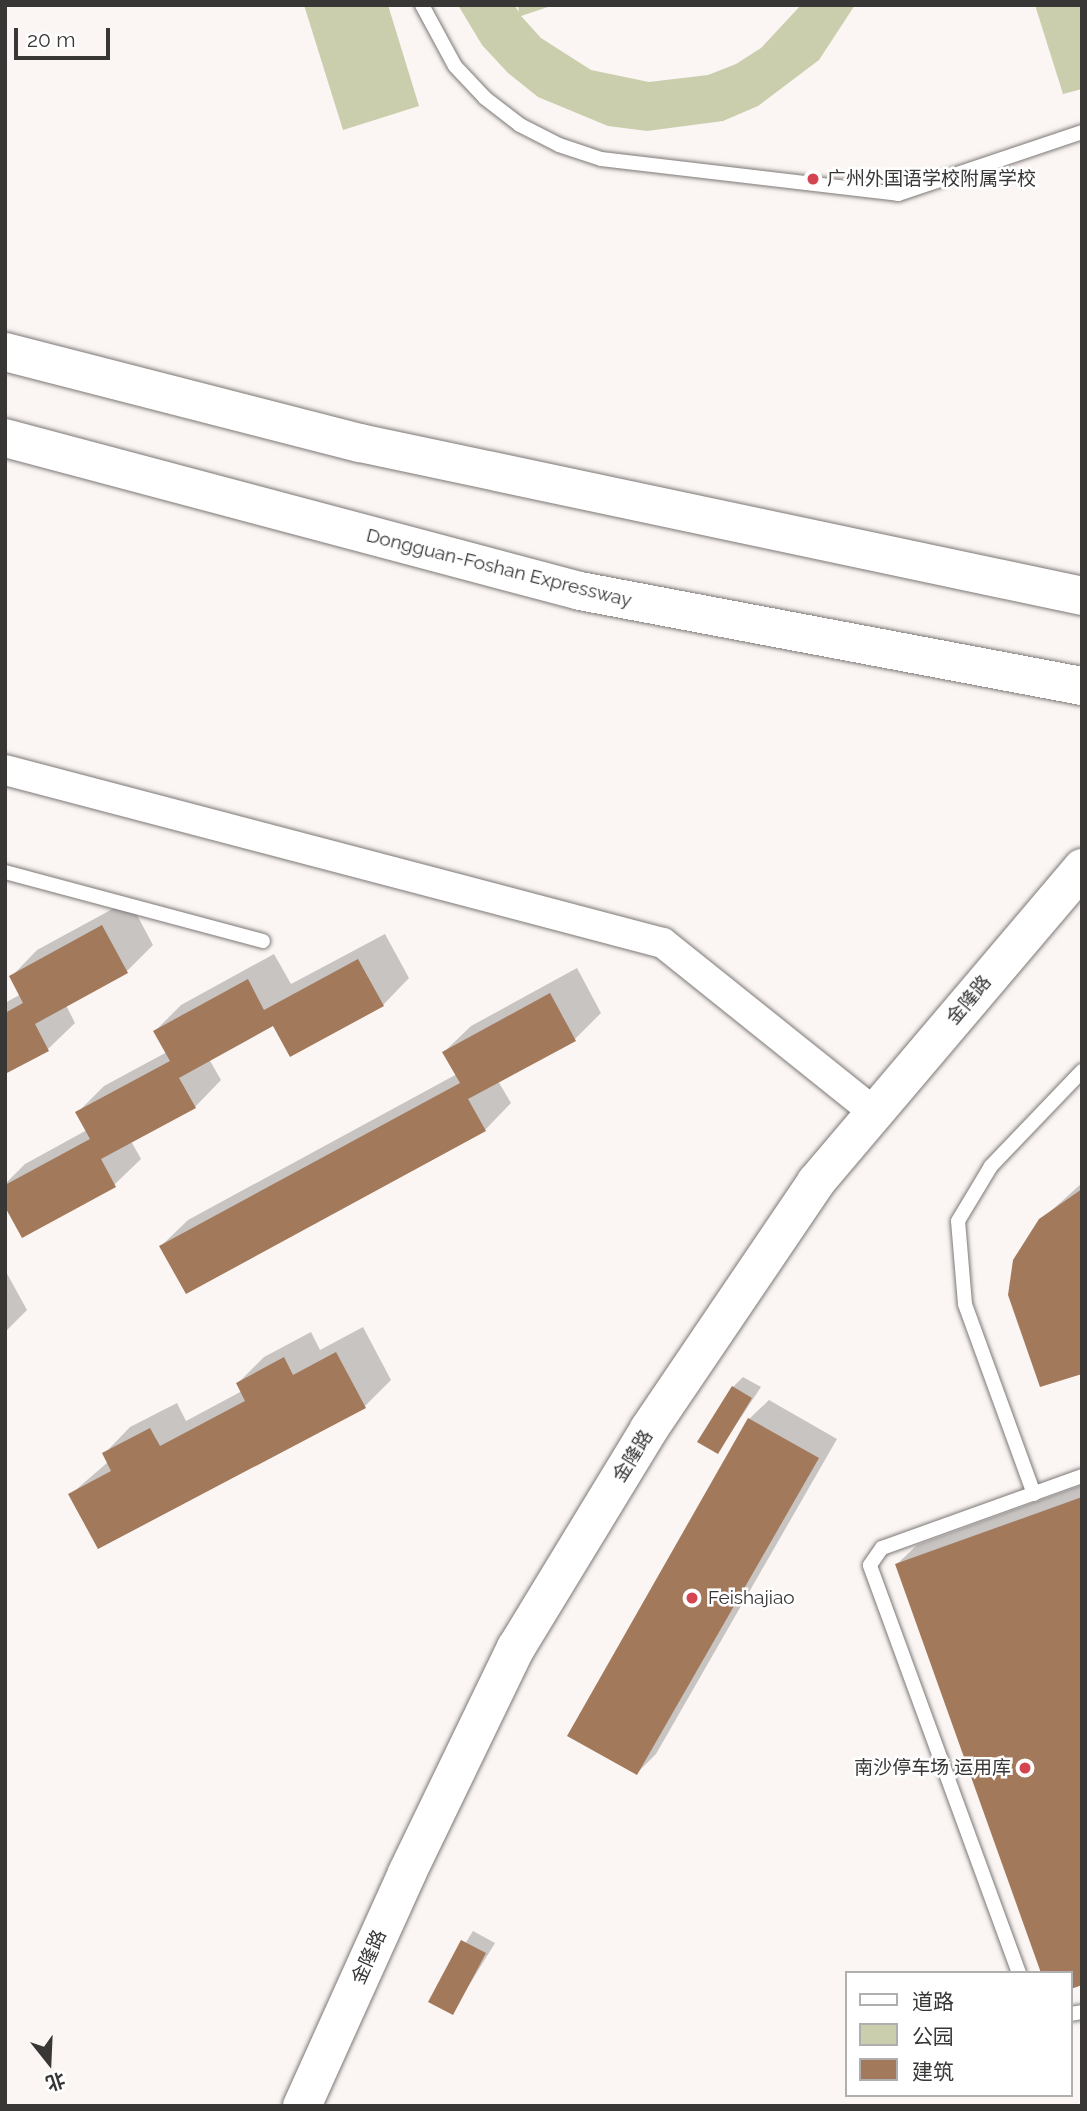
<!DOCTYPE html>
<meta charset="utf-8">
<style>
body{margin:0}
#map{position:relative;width:1087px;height:2111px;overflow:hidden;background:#fbf6f3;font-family:Raleway,"Noto Sans SC",sans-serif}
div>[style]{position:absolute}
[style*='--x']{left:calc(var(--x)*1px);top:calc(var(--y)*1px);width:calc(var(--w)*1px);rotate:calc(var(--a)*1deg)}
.green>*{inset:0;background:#cacead}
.shadow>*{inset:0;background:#0003}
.building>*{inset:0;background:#a3795c}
.roads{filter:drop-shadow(0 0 2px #7d7876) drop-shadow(0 0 2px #7d7876)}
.service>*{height:14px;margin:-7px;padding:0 7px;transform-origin:7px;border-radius:7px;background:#fff}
.minor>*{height:30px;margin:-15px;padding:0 15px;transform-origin:15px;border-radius:15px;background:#fff}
.secondary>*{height:38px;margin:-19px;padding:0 19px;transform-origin:19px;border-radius:19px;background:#fff}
.motorway>*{height:38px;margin:-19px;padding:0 19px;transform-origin:19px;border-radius:19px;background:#fff}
.dots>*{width:19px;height:19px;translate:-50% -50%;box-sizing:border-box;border:4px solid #fff;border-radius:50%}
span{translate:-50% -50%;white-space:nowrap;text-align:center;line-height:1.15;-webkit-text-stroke:5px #fff;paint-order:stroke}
.poi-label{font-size:19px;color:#393736}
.left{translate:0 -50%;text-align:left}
.right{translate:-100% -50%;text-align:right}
.street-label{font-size:19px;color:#393736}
.frame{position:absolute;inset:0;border:7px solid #393736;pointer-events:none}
.legend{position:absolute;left:845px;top:1971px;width:228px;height:126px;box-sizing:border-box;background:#fff;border:2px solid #b0afaf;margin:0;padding:9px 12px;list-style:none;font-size:21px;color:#393736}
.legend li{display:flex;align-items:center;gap:14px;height:35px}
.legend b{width:35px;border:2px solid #b0afaf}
.north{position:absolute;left:14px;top:2027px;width:70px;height:70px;-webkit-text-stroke:5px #fff;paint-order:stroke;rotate:162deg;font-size:19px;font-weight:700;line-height:28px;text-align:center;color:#393736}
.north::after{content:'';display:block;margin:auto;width:24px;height:32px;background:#393736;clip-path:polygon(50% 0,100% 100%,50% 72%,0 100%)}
.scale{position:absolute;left:14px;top:28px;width:96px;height:32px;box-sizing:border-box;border:4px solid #393736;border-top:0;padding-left:9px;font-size:21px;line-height:24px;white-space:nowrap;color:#393736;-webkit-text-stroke:5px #fff;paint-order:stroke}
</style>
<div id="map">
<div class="green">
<div style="clip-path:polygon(304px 5px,388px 5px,419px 106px,343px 130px)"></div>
<div style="clip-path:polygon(458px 5px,514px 5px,519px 12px,518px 5px,554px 5px,521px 16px,541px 38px,591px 70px,649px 82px,708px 75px,736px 64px,761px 48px,801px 5px,855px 5px,819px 60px,758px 106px,723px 121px,647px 131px,608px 126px,538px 97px,508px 73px,482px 45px)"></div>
<div style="clip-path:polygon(1035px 5px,1082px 5px,1082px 89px,1063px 94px)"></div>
</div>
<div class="shadow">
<div style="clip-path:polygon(129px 900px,153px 945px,127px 971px,66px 1005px,75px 1023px,48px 1049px,5px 1072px,5px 1003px,21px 994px,11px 977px,37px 950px)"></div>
<div style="clip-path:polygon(385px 934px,409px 978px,383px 1005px,274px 1024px,209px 1059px,221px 1080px,195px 1107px,131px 1141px,141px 1159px,114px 1185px,5px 1203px,5px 1184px,25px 1164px,87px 1130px,77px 1113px,104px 1086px,167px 1052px,155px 1031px,181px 1005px,274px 954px,291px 984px)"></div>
<div style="clip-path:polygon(577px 968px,601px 1013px,575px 1039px,498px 1081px,511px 1103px,485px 1130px,161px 1246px,188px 1220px,457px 1074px,444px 1052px,471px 1026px)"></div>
<div style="clip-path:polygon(1082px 1183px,1082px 1372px,1041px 1220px)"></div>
<div style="clip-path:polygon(5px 1270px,27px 1310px,5px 1332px)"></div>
<div style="clip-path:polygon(363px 1327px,391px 1380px,365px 1406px,71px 1494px,108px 1462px,104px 1454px,130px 1427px,177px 1403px,186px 1421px,242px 1391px,238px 1383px,264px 1357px,311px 1332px,320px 1350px)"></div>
<div style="clip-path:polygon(743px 1377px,761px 1387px,718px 1452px,733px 1387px)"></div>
<div style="clip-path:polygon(769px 1400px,837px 1439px,656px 1754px,637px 1773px,749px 1419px)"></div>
<div style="clip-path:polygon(1082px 1485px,1082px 1983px,1071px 1973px,897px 1564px,917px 1545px)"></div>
<div style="clip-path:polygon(473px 1931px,495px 1943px,452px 2013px,430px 2001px)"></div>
</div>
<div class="building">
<div style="clip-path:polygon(102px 925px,128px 973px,35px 1024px,49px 1051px,5px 1074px,5px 1013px,23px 1003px,9px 976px)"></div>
<div style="clip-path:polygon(358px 959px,384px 1006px,290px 1057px,273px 1026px,179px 1078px,196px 1108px,101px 1159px,116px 1187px,22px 1238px,5px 1207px,5px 1185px,90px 1139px,75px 1112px,170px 1061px,153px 1031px,248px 979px,264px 1010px)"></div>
<div style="clip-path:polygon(550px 993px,576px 1041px,468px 1099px,486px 1131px,186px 1294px,159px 1246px,460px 1083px,442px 1052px)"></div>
<div style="clip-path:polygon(1082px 1189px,1082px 1374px,1040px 1387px,1008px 1295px,1013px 1260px,1039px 1219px)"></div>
<div style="clip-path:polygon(336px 1352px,366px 1408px,98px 1549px,68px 1494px,111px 1471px,102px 1453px,150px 1428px,160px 1446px,245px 1401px,236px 1383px,284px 1357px,293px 1375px)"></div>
<div style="clip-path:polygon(732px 1386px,752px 1398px,718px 1454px,697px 1442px)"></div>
<div style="clip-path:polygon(748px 1418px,819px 1458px,637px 1775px,567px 1736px)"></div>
<div style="clip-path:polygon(1082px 1497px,1082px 1985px,1071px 1989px,1071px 1973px,1041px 1973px,895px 1564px)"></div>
<div style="clip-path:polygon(461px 1940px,486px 1953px,453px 2015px,428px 2002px)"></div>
</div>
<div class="roads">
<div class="service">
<div style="--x:422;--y:5;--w:69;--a:61.6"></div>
<div style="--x:455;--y:66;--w:44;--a:46.8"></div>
<div style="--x:485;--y:98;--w:44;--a:37.6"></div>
<div style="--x:520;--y:125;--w:44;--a:27.1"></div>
<div style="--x:559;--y:145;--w:44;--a:18.4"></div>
<div style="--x:601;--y:159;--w:299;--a:6.7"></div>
<div style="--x:898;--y:194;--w:194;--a:-18.6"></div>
<div style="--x:5;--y:872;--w:267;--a:15"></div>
<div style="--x:1034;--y:1494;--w:202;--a:-110"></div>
<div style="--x:965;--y:1304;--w:83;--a:-94.8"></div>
<div style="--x:958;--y:1221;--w:64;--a:-59"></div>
<div style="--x:991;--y:1166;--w:132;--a:-46.2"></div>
<div style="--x:1019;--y:1973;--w:434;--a:-110.1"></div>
<div style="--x:870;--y:1565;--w:21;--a:-55"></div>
<div style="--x:882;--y:1548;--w:213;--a:-19.8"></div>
<div style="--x:1071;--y:2014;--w:11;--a:-10"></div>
</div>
<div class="minor">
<div style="--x:5;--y:770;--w:680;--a:14.73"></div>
<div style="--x:663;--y:943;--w:272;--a:38.7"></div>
</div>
<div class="secondary">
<div style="--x:302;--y:2106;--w:256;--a:-65.7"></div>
<div style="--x:407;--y:1873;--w:250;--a:-64.2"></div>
<div style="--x:516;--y:1648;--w:256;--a:-58.7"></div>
<div style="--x:649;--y:1429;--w:298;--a:-55.9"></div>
<div style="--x:816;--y:1182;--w:412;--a:-49.7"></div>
</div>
<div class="motorway">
<div style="--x:5;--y:352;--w:366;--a:14.4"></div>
<div style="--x:360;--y:443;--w:738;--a:11.96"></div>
<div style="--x:5;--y:438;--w:595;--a:14.9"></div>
<div style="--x:580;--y:591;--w:511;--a:10.72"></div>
</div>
</div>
<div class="dots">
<div style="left:813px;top:179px;background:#d54551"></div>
<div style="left:692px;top:1598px;background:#d54551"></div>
<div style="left:1025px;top:1768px;background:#d54551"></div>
</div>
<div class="poi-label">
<span class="left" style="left:827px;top:179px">广州外国语学校附属学校</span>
<span class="left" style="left:708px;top:1598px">Feishajiao</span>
<span class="right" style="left:1011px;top:1768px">南沙停车场 运用库</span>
</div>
<div class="street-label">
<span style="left:499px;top:568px;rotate:14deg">Dongguan-Foshan Expressway</span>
<span style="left:969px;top:1000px;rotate:-50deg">金隆路</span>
<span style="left:633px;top:1456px;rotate:-58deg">金隆路</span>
<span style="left:369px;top:1957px;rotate:-66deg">金隆路</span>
</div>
<div class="frame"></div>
<ul class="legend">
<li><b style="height:9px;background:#fff"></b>道路</li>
<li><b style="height:19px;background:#cacead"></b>公园</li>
<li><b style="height:19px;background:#a3795c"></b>建筑</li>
</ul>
<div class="north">北</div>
<div class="scale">20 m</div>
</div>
